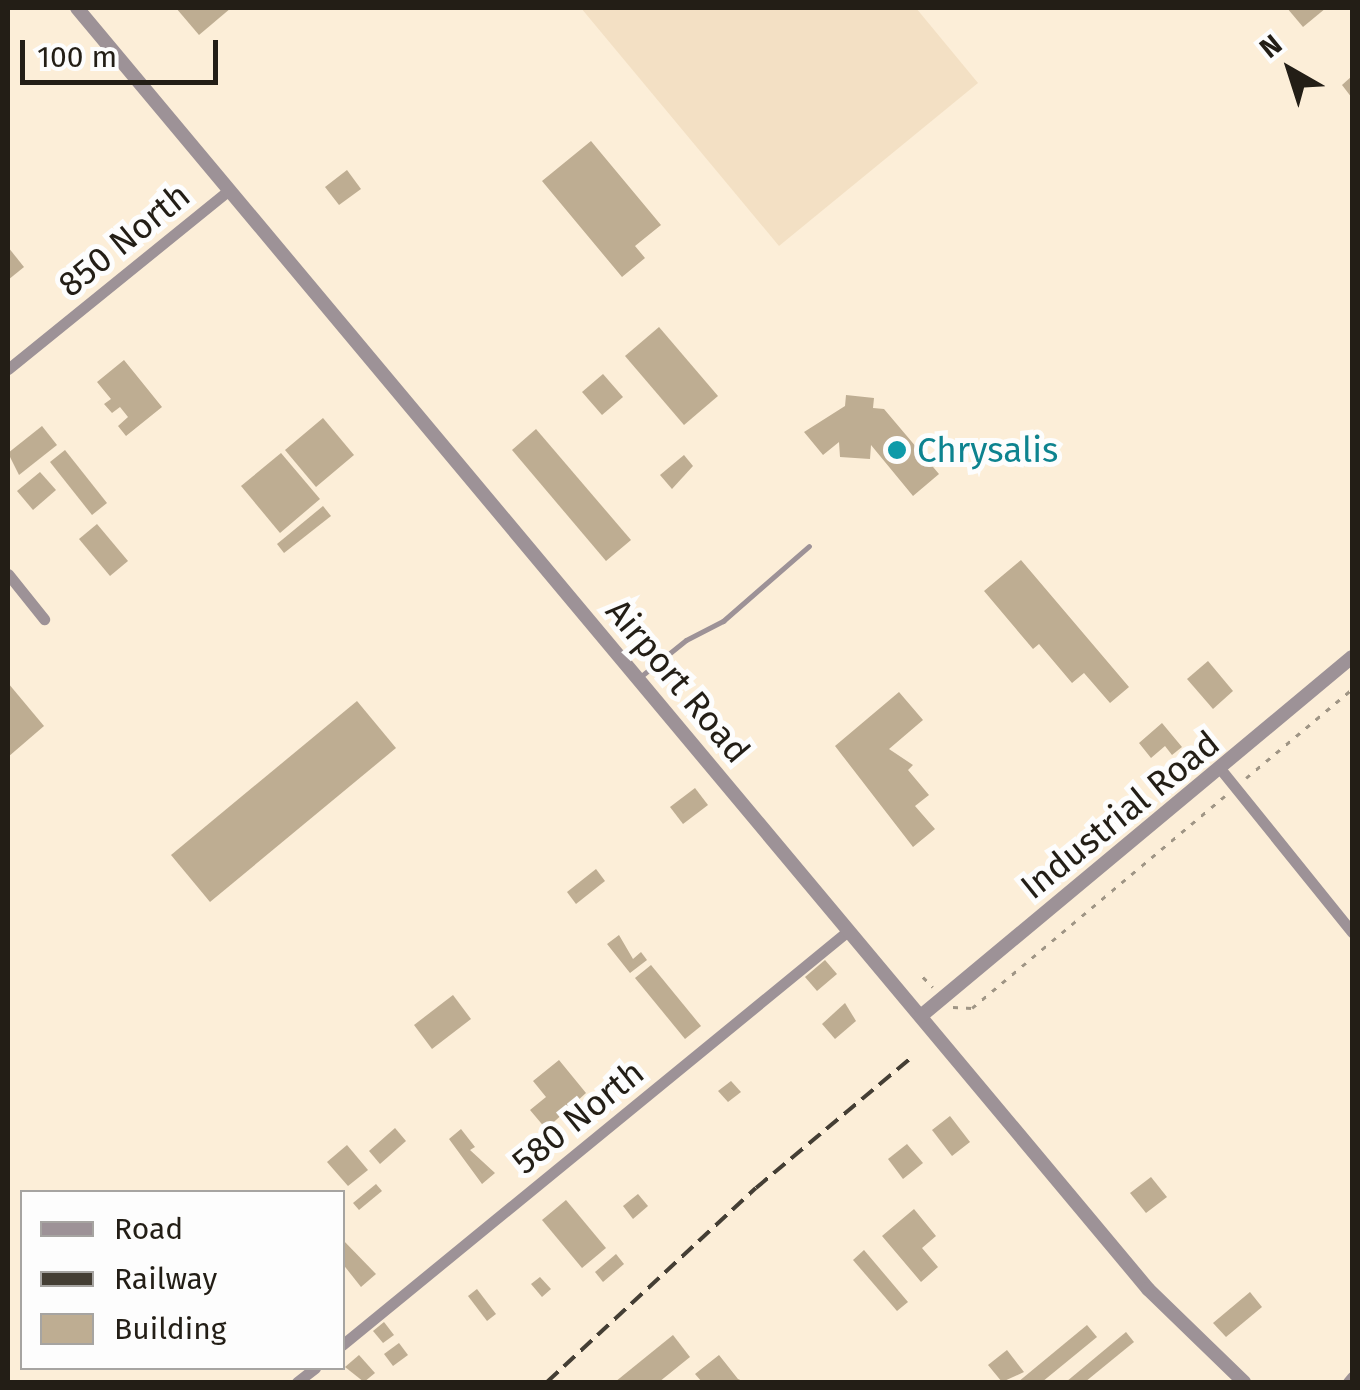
<!DOCTYPE html>
<style>
body{margin:0}
#map{position:relative;width:1360px;height:1390px;overflow:hidden;background:#fceed8;font-family:"Fira Sans",sans-serif}
div>[style]{position:absolute}
[style*='--x']{left:calc(var(--x)*1px);top:calc(var(--y)*1px);width:calc(var(--w)*1px);rotate:calc(var(--a)*1deg)}
.built>*{inset:0;background:#f3e0c4}
.building>*{inset:0;background:#bead92}
.path>*{height:2.5px;margin-top:-1.25px;transform-origin:0;background:repeating-linear-gradient(90deg,#9f9585 0 5px,transparent 0 13px)}
.service>*{height:5px;margin:-2.5px;padding:0 2.5px;transform-origin:2.5px;border-radius:2.5px;background:#9d9297}
.minor>*{height:11px;margin:-5.5px;padding:0 5.5px;transform-origin:5.5px;border-radius:5.5px;background:#9d9297}
.tertiary>*{height:14px;margin:-7px;padding:0 7px;transform-origin:7px;border-radius:7px;background:#9d9297}
.rail>*{height:4px;margin-top:-2px;transform-origin:0;background:repeating-linear-gradient(90deg,#443e34 0 15px,transparent 0 23px)}
.dots>*{width:28px;height:28px;translate:-50% -50%;box-sizing:border-box;border:5px solid #fdfdfd;border-radius:50%}
span{translate:-50% -50%;white-space:nowrap;text-align:center;line-height:1.15;-webkit-text-stroke:10px #fdfdfd;paint-order:stroke}
.street-label{font-size:35px;color:#231e16}
.culture-label{font-size:35px;color:#0d838f}
.left{translate:0 -50%;text-align:left}
.frame{position:absolute;inset:0;border:10px solid #231e16;pointer-events:none}
.legend{position:absolute;left:20px;top:1190px;width:325px;height:180px;box-sizing:border-box;background:#fdfdfd;border:2px solid #a6a4a1;margin:0;padding:12px 18px;list-style:none;font-size:30px;color:#231e16}
.legend li{display:flex;align-items:center;gap:20px;height:50px}
.legend b{width:50px;border:2px solid #a6a4a1}
.north{position:absolute;left:1240px;top:20px;width:100px;height:100px;-webkit-text-stroke:8px #fdfdfd;paint-order:stroke;rotate:321deg;font-size:28px;font-weight:700;line-height:40px;text-align:center;color:#231e16}
.north::after{content:'';display:block;margin:auto;width:35px;height:45px;background:#231e16;clip-path:polygon(50% 0,100% 100%,50% 72%,0 100%)}
.scale{position:absolute;left:20px;top:40px;width:198px;height:45px;box-sizing:border-box;border:5px solid #231e16;border-top:0;padding-left:12px;font-size:30px;line-height:35px;white-space:nowrap;color:#231e16;-webkit-text-stroke:8px #fdfdfd;paint-order:stroke}
</style>
<div id="map">
<div class="built">
<div style="clip-path:polygon(581px 8px,916px 8px,978px 83px,779px 246px)"></div>
</div>
<div class="building">
<div style="clip-path:polygon(176px 8px,231px 8px,199px 35px)"></div>
<div style="clip-path:polygon(1287px 8px,1326px 8px,1303px 27px)"></div>
<div style="clip-path:polygon(1352px 76px,1352px 98px,1342px 85px)"></div>
<div style="clip-path:polygon(591px 141px,661px 225px,635px 246px,645px 258px,622px 277px,542px 181px)"></div>
<div style="clip-path:polygon(347px 170px,361px 189px,339px 205px,325px 187px)"></div>
<div style="clip-path:polygon(8px 247px,24px 267px,8px 280px)"></div>
<div style="clip-path:polygon(659px 327px,718px 396px,684px 425px,625px 356px)"></div>
<div style="clip-path:polygon(124px 360px,162px 407px,126px 436px,118px 426px,128px 417px,120px 407px,112px 413px,104px 404px,111px 399px,97px 382px)"></div>
<div style="clip-path:polygon(603px 374px,623px 397px,602px 415px,582px 392px)"></div>
<div style="clip-path:polygon(846px 395px,874px 398px,873px 408px,884px 409px,939px 474px,913px 496px,871px 445px,870px 459px,840px 457px,839px 442px,823px 455px,804px 432px,845px 406px)"></div>
<div style="clip-path:polygon(323px 418px,354px 455px,316px 487px,285px 450px)"></div>
<div style="clip-path:polygon(42px 426px,57px 445px,19px 475px,8px 453px)"></div>
<div style="clip-path:polygon(536px 429px,631px 540px,606px 561px,512px 450px)"></div>
<div style="clip-path:polygon(65px 450px,107px 503px,92px 515px,50px 462px)"></div>
<div style="clip-path:polygon(281px 453px,320px 499px,280px 533px,241px 486px)"></div>
<div style="clip-path:polygon(684px 455px,693px 466px,672px 489px,660px 475px)"></div>
<div style="clip-path:polygon(40px 472px,56px 490px,33px 510px,17px 491px)"></div>
<div style="clip-path:polygon(323px 506px,331px 516px,284px 553px,277px 544px)"></div>
<div style="clip-path:polygon(97px 524px,128px 561px,110px 576px,79px 539px)"></div>
<div style="clip-path:polygon(1021px 560px,1129px 687px,1110px 703px,1084px 673px,1072px 683px,1039px 644px,1033px 649px,984px 591px)"></div>
<div style="clip-path:polygon(1208px 661px,1233px 691px,1213px 709px,1187px 679px)"></div>
<div style="clip-path:polygon(8px 683px,44px 726px,8px 757px)"></div>
<div style="clip-path:polygon(899px 692px,923px 720px,889px 749px,913px 765px,908px 770px,929px 795px,915px 806px,935px 829px,913px 847px,835px 746px)"></div>
<div style="clip-path:polygon(357px 701px,396px 748px,210px 902px,171px 855px)"></div>
<div style="clip-path:polygon(1162px 723px,1182px 747px,1172px 755px,1165px 746px,1151px 758px,1139px 743px)"></div>
<div style="clip-path:polygon(695px 788px,708px 805px,683px 824px,670px 807px)"></div>
<div style="clip-path:polygon(596px 869px,605px 881px,576px 904px,567px 892px)"></div>
<div style="clip-path:polygon(619px 935px,633px 959px,641px 952px,647px 960px,630px 973px,607px 944px)"></div>
<div style="clip-path:polygon(825px 960px,837px 974px,817px 991px,805px 977px)"></div>
<div style="clip-path:polygon(651px 965px,701px 1026px,685px 1039px,635px 978px)"></div>
<div style="clip-path:polygon(453px 995px,471px 1019px,432px 1049px,414px 1025px)"></div>
<div style="clip-path:polygon(845px 1003px,856px 1021px,835px 1039px,822px 1024px)"></div>
<div style="clip-path:polygon(559px 1060px,586px 1093px,546px 1129px,530px 1110px,546px 1097px,533px 1081px)"></div>
<div style="clip-path:polygon(731px 1081px,741px 1092px,728px 1102px,718px 1091px)"></div>
<div style="clip-path:polygon(950px 1116px,970px 1142px,952px 1156px,932px 1130px)"></div>
<div style="clip-path:polygon(395px 1128px,406px 1141px,380px 1164px,369px 1151px)"></div>
<div style="clip-path:polygon(461px 1129px,475px 1147px,470px 1150px,495px 1173px,482px 1184px,449px 1139px)"></div>
<div style="clip-path:polygon(907px 1144px,923px 1163px,903px 1179px,888px 1159px)"></div>
<div style="clip-path:polygon(347px 1145px,368px 1170px,348px 1186px,327px 1162px)"></div>
<div style="clip-path:polygon(1151px 1177px,1167px 1197px,1146px 1213px,1130px 1193px)"></div>
<div style="clip-path:polygon(376px 1184px,382px 1191px,359px 1210px,353px 1203px)"></div>
<div style="clip-path:polygon(638px 1194px,648px 1206px,633px 1219px,623px 1206px)"></div>
<div style="clip-path:polygon(566px 1200px,606px 1248px,582px 1268px,542px 1220px)"></div>
<div style="clip-path:polygon(914px 1209px,936px 1236px,922px 1248px,938px 1267px,921px 1282px,882px 1236px)"></div>
<div style="clip-path:polygon(342px 1239px,376px 1274px,361px 1287px,342px 1263px)"></div>
<div style="clip-path:polygon(864px 1250px,908px 1302px,897px 1311px,853px 1260px)"></div>
<div style="clip-path:polygon(616px 1254px,624px 1264px,603px 1282px,595px 1272px)"></div>
<div style="clip-path:polygon(540px 1277px,551px 1289px,542px 1297px,531px 1284px)"></div>
<div style="clip-path:polygon(477px 1289px,496px 1314px,487px 1321px,468px 1296px)"></div>
<div style="clip-path:polygon(1250px 1292px,1262px 1307px,1226px 1337px,1213px 1323px)"></div>
<div style="clip-path:polygon(384px 1322px,394px 1335px,383px 1343px,373px 1331px)"></div>
<div style="clip-path:polygon(1087px 1325px,1097px 1337px,1042px 1382px,1018px 1382px)"></div>
<div style="clip-path:polygon(1126px 1332px,1134px 1342px,1085px 1382px,1066px 1382px)"></div>
<div style="clip-path:polygon(673px 1335px,690px 1357px,659px 1382px,615px 1382px)"></div>
<div style="clip-path:polygon(399px 1343px,408px 1355px,393px 1366px,384px 1354px)"></div>
<div style="clip-path:polygon(1007px 1350px,1024px 1372px,1002px 1382px,988px 1365px)"></div>
<div style="clip-path:polygon(359px 1355px,375px 1373px,364px 1382px,345px 1367px)"></div>
<div style="clip-path:polygon(719px 1355px,738px 1379px,745px 1382px,702px 1382px,695px 1374px)"></div>
</div>
<div class="path">
<div style="--x:1246;--y:778;--w:138;--a:-40"></div>
<div style="--x:923;--y:977;--w:14;--a:45"></div>
<div style="--x:953;--y:1007;--w:19;--a:3"></div>
<div style="--x:972;--y:1008;--w:330;--a:-40"></div>
</div>
<div class="service">
<div style="--x:640;--y:677;--w:59;--a:-38.8"></div>
<div style="--x:686;--y:640;--w:42;--a:-27.2"></div>
<div style="--x:723;--y:621;--w:114;--a:-41.1"></div>
</div>
<div class="minor">
<div style="--x:8;--y:369;--w:284;--a:-39"></div>
<div style="--x:8;--y:574;--w:58;--a:51.3"></div>
<div style="--x:1222;--y:771;--w:207;--a:51.1"></div>
<div style="--x:342;--y:1345;--w:654;--a:-39.29"></div>
<div style="--x:297;--y:1382;--w:23;--a:-38"></div>
<div style="--x:1348;--y:1382;--w:6;--a:-51"></div>
</div>
<div class="tertiary">
<div style="--x:77;--y:8;--w:1670;--a:50.1"></div>
<div style="--x:1148;--y:1289;--w:134;--a:44.1"></div>
<div style="--x:921;--y:1016;--w:561;--a:-39.79"></div>
</div>
<div class="rail">
<div style="--x:547;--y:1382;--w:285;--a:-42.9"></div>
<div style="--x:756;--y:1188;--w:201;--a:-40"></div>
</div>
<div class="dots">
<div style="left:897px;top:450px;background:#0f9aa8"></div>
</div>
<div class="street-label">
<span style="left:124px;top:240px;rotate:-39deg">850 North</span>
<span style="left:678px;top:681px;rotate:50deg">Airport Road</span>
<span style="left:1120px;top:815px;rotate:-39deg">Industrial Road</span>
<span style="left:578px;top:1117px;rotate:-39deg">580 North</span>
</div>
<div class="culture-label">
<span class="left" style="left:917px;top:450px">Chrysalis</span>
</div>
<div class="frame"></div>
<ul class="legend">
<li><b style="height:12px;background:#9d9297"></b>Road</li>
<li><b style="height:12px;background:#443e34"></b>Railway</li>
<li><b style="height:28px;background:#bead92"></b>Building</li>
</ul>
<div class="north">N</div>
<div class="scale">100 m</div>
</div>
